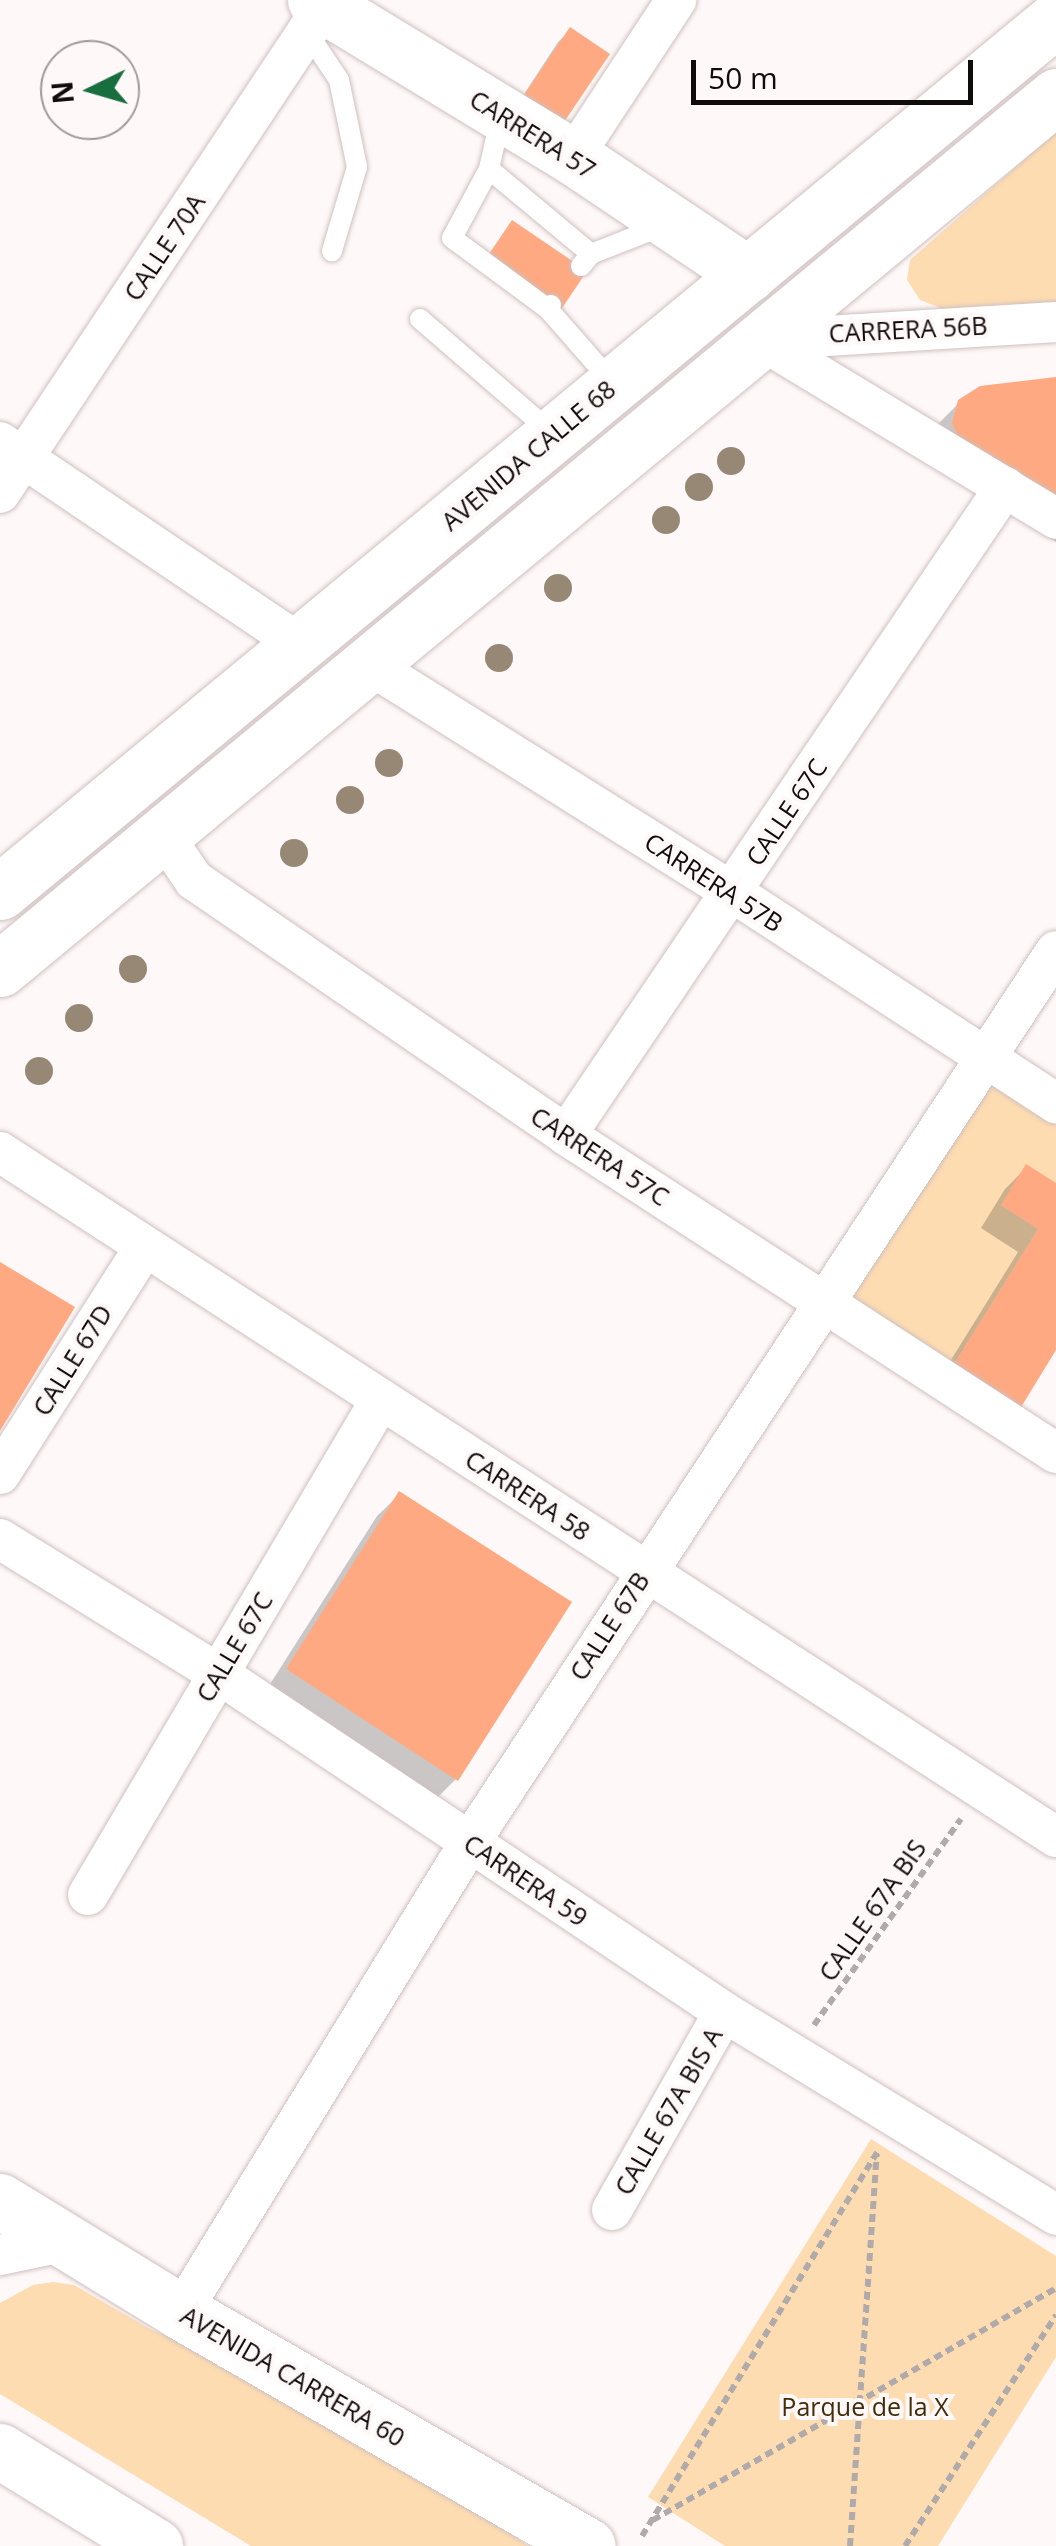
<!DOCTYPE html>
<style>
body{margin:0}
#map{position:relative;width:1056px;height:2546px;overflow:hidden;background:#fef8f8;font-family:"Open Sans",sans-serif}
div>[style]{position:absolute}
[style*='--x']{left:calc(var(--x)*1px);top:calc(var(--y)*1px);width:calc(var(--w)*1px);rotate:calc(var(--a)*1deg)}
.green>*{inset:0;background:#fedcb2}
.shadow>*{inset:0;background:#0003}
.building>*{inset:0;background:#fea981}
.path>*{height:6px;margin-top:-3px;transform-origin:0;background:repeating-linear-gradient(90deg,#b0aaaa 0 8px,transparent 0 13px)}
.roads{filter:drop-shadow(0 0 2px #cfc0bf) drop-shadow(0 0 2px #cfc0bf)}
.lane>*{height:20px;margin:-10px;padding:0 10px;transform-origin:10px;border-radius:10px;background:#fff}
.street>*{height:40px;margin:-20px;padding:0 20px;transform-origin:20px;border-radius:20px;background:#fff}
.secondary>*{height:55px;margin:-27.5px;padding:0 27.5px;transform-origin:27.5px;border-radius:27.5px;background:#fff}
.trees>*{width:28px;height:28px;margin:-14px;border-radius:50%;background:#978875}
span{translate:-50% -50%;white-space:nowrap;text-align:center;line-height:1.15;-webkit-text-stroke:8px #fef8f8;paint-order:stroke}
.street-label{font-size:25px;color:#110c0c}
.park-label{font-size:25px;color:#432c0a}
.north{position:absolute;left:40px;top:40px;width:100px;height:100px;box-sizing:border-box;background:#fef8f8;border:2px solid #9f9a9a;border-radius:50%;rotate:265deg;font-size:28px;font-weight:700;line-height:40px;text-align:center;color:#110c0c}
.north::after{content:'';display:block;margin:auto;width:35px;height:45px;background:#196e40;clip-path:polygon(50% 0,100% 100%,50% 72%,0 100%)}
.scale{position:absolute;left:691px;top:60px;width:282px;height:45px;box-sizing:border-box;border:5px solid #110c0c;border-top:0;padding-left:12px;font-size:30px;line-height:35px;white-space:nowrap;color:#110c0c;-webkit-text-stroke:8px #fef8f8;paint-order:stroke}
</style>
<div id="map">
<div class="green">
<div style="clip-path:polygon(1056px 132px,1056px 305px,946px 310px,920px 300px,907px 280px,910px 260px)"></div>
<div style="clip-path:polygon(985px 1077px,1056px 1124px,1056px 1183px,1001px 1205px,1038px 1229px,951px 1369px,844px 1305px)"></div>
<div style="clip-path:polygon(871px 2139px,1056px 2256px,1056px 2357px,938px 2546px,725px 2546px,648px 2497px)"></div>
<div style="clip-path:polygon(53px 2282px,74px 2285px,150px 2329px,280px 2384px,406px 2461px,528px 2546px,251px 2546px,0 2394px,0 2303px,33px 2285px)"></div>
</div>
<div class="shadow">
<div style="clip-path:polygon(570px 31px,606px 55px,515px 108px,558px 42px)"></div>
<div style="clip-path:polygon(1056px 379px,1056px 542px,949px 475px,937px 425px,960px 402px)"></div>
<div style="clip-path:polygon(1027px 1167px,1056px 1186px,1056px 1344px,931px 1392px,1018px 1252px,981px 1228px,1005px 1189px)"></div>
<div style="clip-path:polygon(400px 1494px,456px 1779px,434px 1801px,265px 1692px,377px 1516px)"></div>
</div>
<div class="building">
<div style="clip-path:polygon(570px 27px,610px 54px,564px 122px,524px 95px)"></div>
<div style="clip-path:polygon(512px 220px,587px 271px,560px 311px,485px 260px)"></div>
<div style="clip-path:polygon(1056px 377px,1056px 506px,962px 445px,952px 423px,958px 400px,980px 386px)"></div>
<div style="clip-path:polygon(1026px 1164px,1056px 1183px,1056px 1350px,1018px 1412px,951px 1369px,1038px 1229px,1001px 1205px)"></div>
<div style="clip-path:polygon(0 1262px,75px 1307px,0 1431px)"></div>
<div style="clip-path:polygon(399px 1491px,572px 1602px,458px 1781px,286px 1669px)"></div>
</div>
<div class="path">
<div style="--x:814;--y:2025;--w:253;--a:-54.5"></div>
<div style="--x:653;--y:2520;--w:465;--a:-29.9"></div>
<div style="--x:642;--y:2536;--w:453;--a:-58.5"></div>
<div style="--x:850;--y:2546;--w:393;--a:-86.1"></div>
<div style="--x:905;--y:2546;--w:276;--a:-56.8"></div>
</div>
<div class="roads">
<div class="lane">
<div style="--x:307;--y:32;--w:58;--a:56.3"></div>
<div style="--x:339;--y:80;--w:89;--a:78.3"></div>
<div style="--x:357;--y:167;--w:88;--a:106.6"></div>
<div style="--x:501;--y:116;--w:54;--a:102.8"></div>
<div style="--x:489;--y:169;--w:78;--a:118.2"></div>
<div style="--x:452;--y:238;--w:119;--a:36.5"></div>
<div style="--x:489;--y:169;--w:133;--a:39.8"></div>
<div style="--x:581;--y:266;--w:16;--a:-50"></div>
<div style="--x:591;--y:254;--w:76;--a:-21.5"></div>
<div style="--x:551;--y:305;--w:5;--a:127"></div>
<div style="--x:548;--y:309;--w:97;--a:48.8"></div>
<div style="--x:420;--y:319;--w:174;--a:40.8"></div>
</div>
<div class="street">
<div style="--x:573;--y:157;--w:188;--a:-56.7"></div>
<div style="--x:761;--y:340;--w:345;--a:31.2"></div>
<div style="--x:761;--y:340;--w:296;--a:-3.5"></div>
<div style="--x:0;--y:442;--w:362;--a:34"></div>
<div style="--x:0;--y:493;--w:592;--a:-56.36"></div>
<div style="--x:370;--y:665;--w:427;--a:32.1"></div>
<div style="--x:732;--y:892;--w:387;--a:33.1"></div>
<div style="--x:164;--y:836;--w:53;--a:55.7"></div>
<div style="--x:194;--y:880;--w:451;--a:34.4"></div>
<div style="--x:566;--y:1135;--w:584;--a:32.98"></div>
<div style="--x:566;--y:1135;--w:783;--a:-55.88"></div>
<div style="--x:0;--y:1152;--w:1259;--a:32.97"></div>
<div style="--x:0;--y:1474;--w:270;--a:-57.5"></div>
<div style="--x:0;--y:1539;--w:257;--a:31.7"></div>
<div style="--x:219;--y:1674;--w:608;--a:33.79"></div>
<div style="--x:724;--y:2012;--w:389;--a:31.4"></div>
<div style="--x:88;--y:1895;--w:576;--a:-59.43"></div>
<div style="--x:612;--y:2210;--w:227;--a:-60.5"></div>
<div style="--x:0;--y:2255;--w:68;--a:-11.8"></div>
<div style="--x:181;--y:2312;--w:552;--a:-58.41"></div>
<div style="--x:470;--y:1842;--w:1066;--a:-56.67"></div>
</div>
<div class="secondary">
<div style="--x:315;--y:0;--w:302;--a:31.3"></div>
<div style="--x:573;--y:157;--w:211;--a:33.8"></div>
<div style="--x:0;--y:892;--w:1370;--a:-39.58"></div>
<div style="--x:0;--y:969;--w:1370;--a:-39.58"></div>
<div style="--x:0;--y:2201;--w:212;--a:31.5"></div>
<div style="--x:181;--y:2312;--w:469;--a:29.9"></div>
<div style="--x:0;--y:2451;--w:182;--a:31.5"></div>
</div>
</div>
<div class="trees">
<div style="left:731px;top:461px"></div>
<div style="left:699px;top:487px"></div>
<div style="left:666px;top:520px"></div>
<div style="left:558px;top:588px"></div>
<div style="left:499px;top:658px"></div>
<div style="left:389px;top:763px"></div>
<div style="left:350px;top:800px"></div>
<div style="left:294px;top:853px"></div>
<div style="left:133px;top:969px"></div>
<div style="left:79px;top:1018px"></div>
<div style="left:39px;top:1071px"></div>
</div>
<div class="street-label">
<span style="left:533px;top:134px;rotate:32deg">CARRERA 57</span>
<span style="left:164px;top:247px;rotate:-56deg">CALLE 70A</span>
<span style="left:908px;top:329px;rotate:-3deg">CARRERA 56B</span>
<span style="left:528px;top:455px;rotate:-40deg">AVENIDA CALLE 68</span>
<span style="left:786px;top:812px;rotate:-56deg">CALLE 67C</span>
<span style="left:714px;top:882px;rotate:33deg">CARRERA 57B</span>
<span style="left:600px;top:1156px;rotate:33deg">CARRERA 57C</span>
<span style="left:72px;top:1360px;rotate:-58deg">CALLE 67D</span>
<span style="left:528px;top:1495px;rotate:33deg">CARRERA 58</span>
<span style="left:609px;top:1626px;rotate:-57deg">CALLE 67B</span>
<span style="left:234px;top:1647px;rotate:-59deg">CALLE 67C</span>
<span style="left:526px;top:1880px;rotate:34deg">CARRERA 59</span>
<span style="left:872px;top:1910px;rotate:-55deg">CALLE 67A BIS</span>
<span style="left:668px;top:2111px;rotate:-60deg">CALLE 67A BIS A</span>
<span style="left:293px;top:2376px;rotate:30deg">AVENIDA CARRERA 60</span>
</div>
<div class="park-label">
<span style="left:865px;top:2406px">Parque de la X</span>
</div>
<div class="north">N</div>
<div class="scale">50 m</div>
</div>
